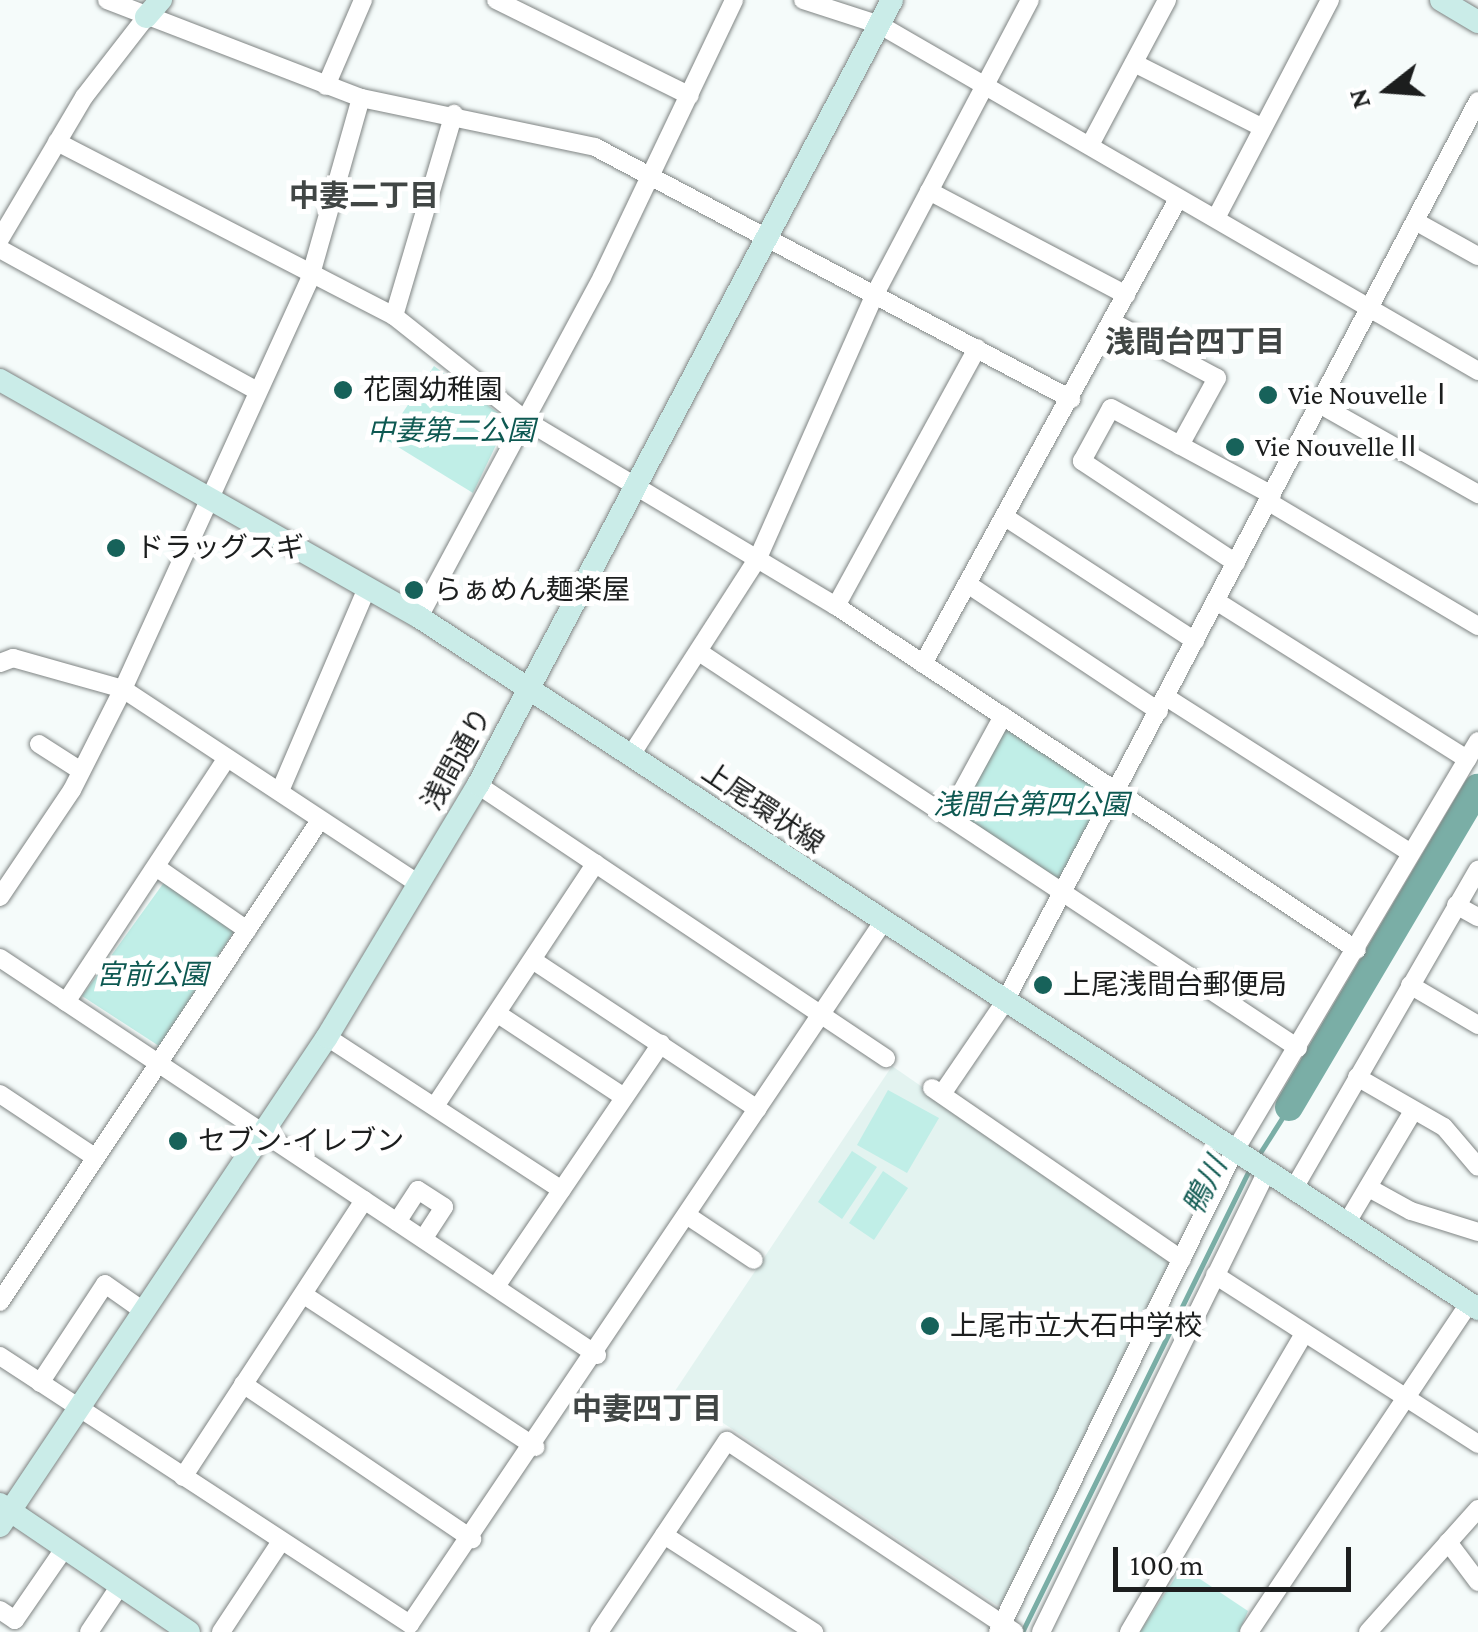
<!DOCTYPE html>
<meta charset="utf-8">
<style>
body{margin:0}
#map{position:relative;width:1478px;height:1632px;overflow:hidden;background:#f5fbfa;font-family:"Crimson Pro","Noto Sans JP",serif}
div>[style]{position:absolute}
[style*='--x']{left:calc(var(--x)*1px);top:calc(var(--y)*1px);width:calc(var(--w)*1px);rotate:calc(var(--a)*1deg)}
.built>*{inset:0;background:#e3f3f0}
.green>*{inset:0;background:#c0eee7}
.stream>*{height:5px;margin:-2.5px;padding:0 2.5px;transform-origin:2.5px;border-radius:2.5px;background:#7aaea6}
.river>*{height:28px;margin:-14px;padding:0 14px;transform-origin:14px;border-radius:14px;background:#7aaea6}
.roads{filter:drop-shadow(0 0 2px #7f8483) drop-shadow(0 0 2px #7f8483)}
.street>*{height:18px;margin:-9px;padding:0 9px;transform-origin:9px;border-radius:9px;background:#fff}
.secondary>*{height:22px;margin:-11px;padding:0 11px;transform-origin:11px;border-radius:11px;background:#caece8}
.dots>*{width:28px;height:28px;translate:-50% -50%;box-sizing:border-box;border:5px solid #fff;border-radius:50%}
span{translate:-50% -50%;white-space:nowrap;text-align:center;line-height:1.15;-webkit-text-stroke:10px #fff;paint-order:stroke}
.poi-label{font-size:28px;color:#1c1e1e}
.left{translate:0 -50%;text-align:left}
.park-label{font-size:28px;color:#0e5952;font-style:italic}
.street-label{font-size:28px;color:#1c1e1e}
.neighbourhood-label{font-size:30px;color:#414645;font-weight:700}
.water-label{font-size:30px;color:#145d55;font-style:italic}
.north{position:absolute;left:1338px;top:40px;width:100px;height:100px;-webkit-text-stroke:8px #fff;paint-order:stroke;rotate:253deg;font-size:28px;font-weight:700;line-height:40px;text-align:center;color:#1c1e1e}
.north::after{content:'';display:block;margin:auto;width:35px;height:45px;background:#1c1e1e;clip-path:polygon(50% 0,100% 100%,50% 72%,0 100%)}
.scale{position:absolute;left:1113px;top:1547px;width:238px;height:45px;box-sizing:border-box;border:5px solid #1c1e1e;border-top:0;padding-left:12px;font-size:30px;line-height:35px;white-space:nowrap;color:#1c1e1e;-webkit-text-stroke:8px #fff;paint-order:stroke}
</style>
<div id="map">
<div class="built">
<div style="clip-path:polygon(892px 1066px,1174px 1261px,1007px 1603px,997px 1605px,675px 1391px)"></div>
</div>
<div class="green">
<div style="clip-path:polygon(434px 366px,508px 420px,473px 493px,385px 439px)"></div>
<div style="clip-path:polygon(1002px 727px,1108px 794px,1058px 883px,954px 814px)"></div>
<div style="clip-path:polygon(165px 881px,235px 930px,159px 1046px,82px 996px)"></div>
<div style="clip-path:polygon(888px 1090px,939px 1118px,907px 1173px,857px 1145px)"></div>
<div style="clip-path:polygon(852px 1151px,877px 1167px,842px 1219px,818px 1202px)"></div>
<div style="clip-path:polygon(883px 1171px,908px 1188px,874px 1240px,849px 1223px)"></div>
<div style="clip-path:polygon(1182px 1567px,1248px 1611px,1239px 1632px,1140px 1632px)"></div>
</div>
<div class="stream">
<div style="--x:1256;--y:1159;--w:62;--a:-57.6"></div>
<div style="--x:1022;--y:1632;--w:517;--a:-63.83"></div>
</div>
<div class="river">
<div style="--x:1289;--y:1107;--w:371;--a:-59.4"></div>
</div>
<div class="roads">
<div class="street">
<div style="--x:107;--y:0;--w:272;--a:21.1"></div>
<div style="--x:361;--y:98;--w:239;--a:11.8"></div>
<div style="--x:595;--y:147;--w:539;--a:27.9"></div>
<div style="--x:496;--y:0;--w:216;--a:26.3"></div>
<div style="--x:803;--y:0;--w:81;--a:18"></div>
<div style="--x:880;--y:25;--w:691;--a:30.05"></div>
<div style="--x:1134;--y:63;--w:144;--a:26.7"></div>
<div style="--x:326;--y:86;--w:94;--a:-66.7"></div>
<div style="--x:57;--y:142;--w:379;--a:27.3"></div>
<div style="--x:394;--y:316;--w:167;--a:38.4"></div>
<div style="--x:525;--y:420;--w:362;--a:30.9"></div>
<div style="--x:836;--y:606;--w:624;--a:33.44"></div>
<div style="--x:1090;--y:145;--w:164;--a:-62"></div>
<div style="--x:929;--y:191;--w:223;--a:27.8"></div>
<div style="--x:1216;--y:218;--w:246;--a:-62.4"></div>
<div style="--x:1415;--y:221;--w:72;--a:29.1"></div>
<div style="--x:0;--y:239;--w:165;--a:-59.4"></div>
<div style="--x:84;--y:97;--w:101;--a:-52.2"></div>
<div style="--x:0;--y:249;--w:294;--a:28.9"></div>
<div style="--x:394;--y:316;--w:211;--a:-73.5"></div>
<div style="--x:1112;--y:322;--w:119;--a:28.1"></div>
<div style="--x:1217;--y:378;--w:77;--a:118.9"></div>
<div style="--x:1319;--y:404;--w:183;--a:29.5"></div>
<div style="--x:1269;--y:502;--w:243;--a:30.7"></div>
<div style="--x:1005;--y:517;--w:227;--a:33.1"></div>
<div style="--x:1236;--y:563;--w:185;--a:-146.5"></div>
<div style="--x:1082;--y:461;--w:60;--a:-61.3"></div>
<div style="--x:1111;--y:408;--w:183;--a:28.4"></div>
<div style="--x:969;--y:585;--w:228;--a:33.6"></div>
<div style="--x:1216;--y:601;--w:297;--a:32.2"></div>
<div style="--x:836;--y:606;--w:294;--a:-61.3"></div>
<div style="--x:419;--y:617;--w:386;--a:-61.7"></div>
<div style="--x:602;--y:277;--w:307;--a:-64.5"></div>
<div style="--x:699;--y:652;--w:718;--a:33.47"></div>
<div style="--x:0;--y:663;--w:14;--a:-21"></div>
<div style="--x:13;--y:658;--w:114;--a:15.7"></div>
<div style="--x:123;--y:689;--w:354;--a:33.4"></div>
<div style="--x:923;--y:664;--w:530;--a:-61.26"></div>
<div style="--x:1166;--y:697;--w:290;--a:32.5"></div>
<div style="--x:39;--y:744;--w:50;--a:32.7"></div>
<div style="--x:631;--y:755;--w:234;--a:-57.2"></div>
<div style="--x:758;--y:558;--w:291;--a:-66.1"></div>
<div style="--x:876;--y:292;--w:330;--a:-62.2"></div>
<div style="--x:478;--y:785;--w:491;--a:33.8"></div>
<div style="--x:280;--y:791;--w:221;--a:-66.8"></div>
<div style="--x:949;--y:815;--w:113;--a:-61.4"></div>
<div style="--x:156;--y:867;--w:111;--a:34.7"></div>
<div style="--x:0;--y:897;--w:129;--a:-56.1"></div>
<div style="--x:72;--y:790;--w:113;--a:-63.2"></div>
<div style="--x:123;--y:689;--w:452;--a:-65.5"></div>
<div style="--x:310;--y:278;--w:187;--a:-74.2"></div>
<div style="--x:1456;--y:905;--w:25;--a:29"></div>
<div style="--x:0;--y:958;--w:717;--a:33.62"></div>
<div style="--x:534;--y:961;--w:268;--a:33.5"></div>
<div style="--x:1410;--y:985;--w:79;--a:30.5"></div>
<div style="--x:66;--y:1002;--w:292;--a:-56.6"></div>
<div style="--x:498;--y:1014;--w:151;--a:33.4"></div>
<div style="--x:327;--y:1037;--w:280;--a:33.1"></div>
<div style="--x:1357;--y:1077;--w:100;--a:29.9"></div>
<div style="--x:1444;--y:1127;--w:52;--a:49.6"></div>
<div style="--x:932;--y:1088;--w:303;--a:34.5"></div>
<div style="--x:0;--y:1094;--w:115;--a:33.7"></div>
<div style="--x:942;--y:1094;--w:110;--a:-55.7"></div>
<div style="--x:1004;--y:1003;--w:1019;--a:-62.28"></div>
<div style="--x:435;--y:1106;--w:291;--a:-56.5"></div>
<div style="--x:1369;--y:1188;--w:48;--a:28.7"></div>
<div style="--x:1411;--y:1211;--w:70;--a:17.4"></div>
<div style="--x:1293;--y:1190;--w:370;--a:-60"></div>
<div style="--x:688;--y:1216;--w:79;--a:33.7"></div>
<div style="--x:397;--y:1222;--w:38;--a:-57"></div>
<div style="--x:418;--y:1190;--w:31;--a:33"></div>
<div style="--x:444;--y:1207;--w:38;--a:123"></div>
<div style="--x:1346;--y:1224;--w:131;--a:-59.3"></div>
<div style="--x:1215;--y:1275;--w:313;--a:32.7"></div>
<div style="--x:497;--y:1285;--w:292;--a:-55.8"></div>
<div style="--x:304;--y:1295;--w:277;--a:33.3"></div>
<div style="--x:0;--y:1302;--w:579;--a:-56.42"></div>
<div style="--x:0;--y:1356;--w:490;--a:33.2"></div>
<div style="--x:410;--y:1624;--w:843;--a:-56.03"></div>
<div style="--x:40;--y:1383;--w:118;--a:-56.7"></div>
<div style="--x:105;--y:1284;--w:45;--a:35.1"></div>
<div style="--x:243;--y:1384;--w:277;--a:34.1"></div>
<div style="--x:183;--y:1477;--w:331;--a:-56.8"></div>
<div style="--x:664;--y:1535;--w:179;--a:32.9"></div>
<div style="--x:1448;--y:1542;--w:50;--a:53.1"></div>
<div style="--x:0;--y:1610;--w:18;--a:34"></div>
<div style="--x:15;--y:1620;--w:86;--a:-55.4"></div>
<div style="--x:89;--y:1632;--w:54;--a:-56.3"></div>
<div style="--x:221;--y:1632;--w:107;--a:-56.5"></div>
<div style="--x:599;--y:1632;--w:230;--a:-56.2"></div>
<div style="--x:727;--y:1441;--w:345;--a:33.6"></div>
<div style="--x:998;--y:1632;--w:535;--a:-63.82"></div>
<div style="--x:1234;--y:1152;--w:478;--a:-59.3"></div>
<div style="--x:1041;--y:1632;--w:511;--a:-63.89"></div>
<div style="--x:1129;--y:1632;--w:344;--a:-59.6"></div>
<div style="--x:1249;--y:1632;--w:396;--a:-56.2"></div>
<div style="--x:1368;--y:1632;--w:165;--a:-48.2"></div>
</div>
<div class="secondary">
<div style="--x:1441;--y:0;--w:43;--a:30.7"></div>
<div style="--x:146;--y:17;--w:23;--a:-49"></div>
<div style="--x:0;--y:380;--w:481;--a:29.5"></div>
<div style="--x:419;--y:617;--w:1265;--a:33.16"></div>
<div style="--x:0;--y:1504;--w:228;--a:34.1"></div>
<div style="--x:0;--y:1526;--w:588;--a:-56.23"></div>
<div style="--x:327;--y:1037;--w:294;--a:-59.1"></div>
<div style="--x:478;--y:785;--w:887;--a:-62.19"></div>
</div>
</div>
<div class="dots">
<div style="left:343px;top:390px;background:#17625a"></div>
<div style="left:1268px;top:395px;background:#17625a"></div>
<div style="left:1235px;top:447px;background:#17625a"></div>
<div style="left:116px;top:548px;background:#17625a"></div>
<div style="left:414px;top:590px;background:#17625a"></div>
<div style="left:1043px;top:985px;background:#17625a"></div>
<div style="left:178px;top:1141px;background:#17625a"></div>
<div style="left:930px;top:1326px;background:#17625a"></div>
</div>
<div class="poi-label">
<span class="left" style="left:363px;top:390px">花園幼稚園</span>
<span class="left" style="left:1288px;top:395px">Vie NouvelleⅠ</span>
<span class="left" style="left:1255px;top:447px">Vie NouvelleⅡ</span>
<span class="left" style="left:136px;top:548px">ドラッグスギ</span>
<span class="left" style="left:434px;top:590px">らぁめん麺楽屋</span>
<span class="left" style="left:1063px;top:985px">上尾浅間台郵便局</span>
<span class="left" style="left:198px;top:1141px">セブン-イレブン</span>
<span class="left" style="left:950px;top:1326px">上尾市立大石中学校</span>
</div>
<div class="park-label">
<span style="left:451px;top:431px">中妻第二公園</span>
<span style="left:1031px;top:805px">浅間台第四公園</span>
<span style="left:152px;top:975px">宮前公園</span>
</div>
<div class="street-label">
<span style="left:457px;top:759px;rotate:-61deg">浅間通り</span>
<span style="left:763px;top:808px;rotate:34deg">上尾環状線</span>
</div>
<div class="neighbourhood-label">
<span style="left:364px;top:196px">中妻二丁目</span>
<span style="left:1195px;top:342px">浅間台四丁目</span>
<span style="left:647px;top:1409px">中妻四丁目</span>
</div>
<div class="water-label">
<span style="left:1205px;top:1186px;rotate:-63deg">鴨川</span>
</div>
<div class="north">N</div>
<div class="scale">100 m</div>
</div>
